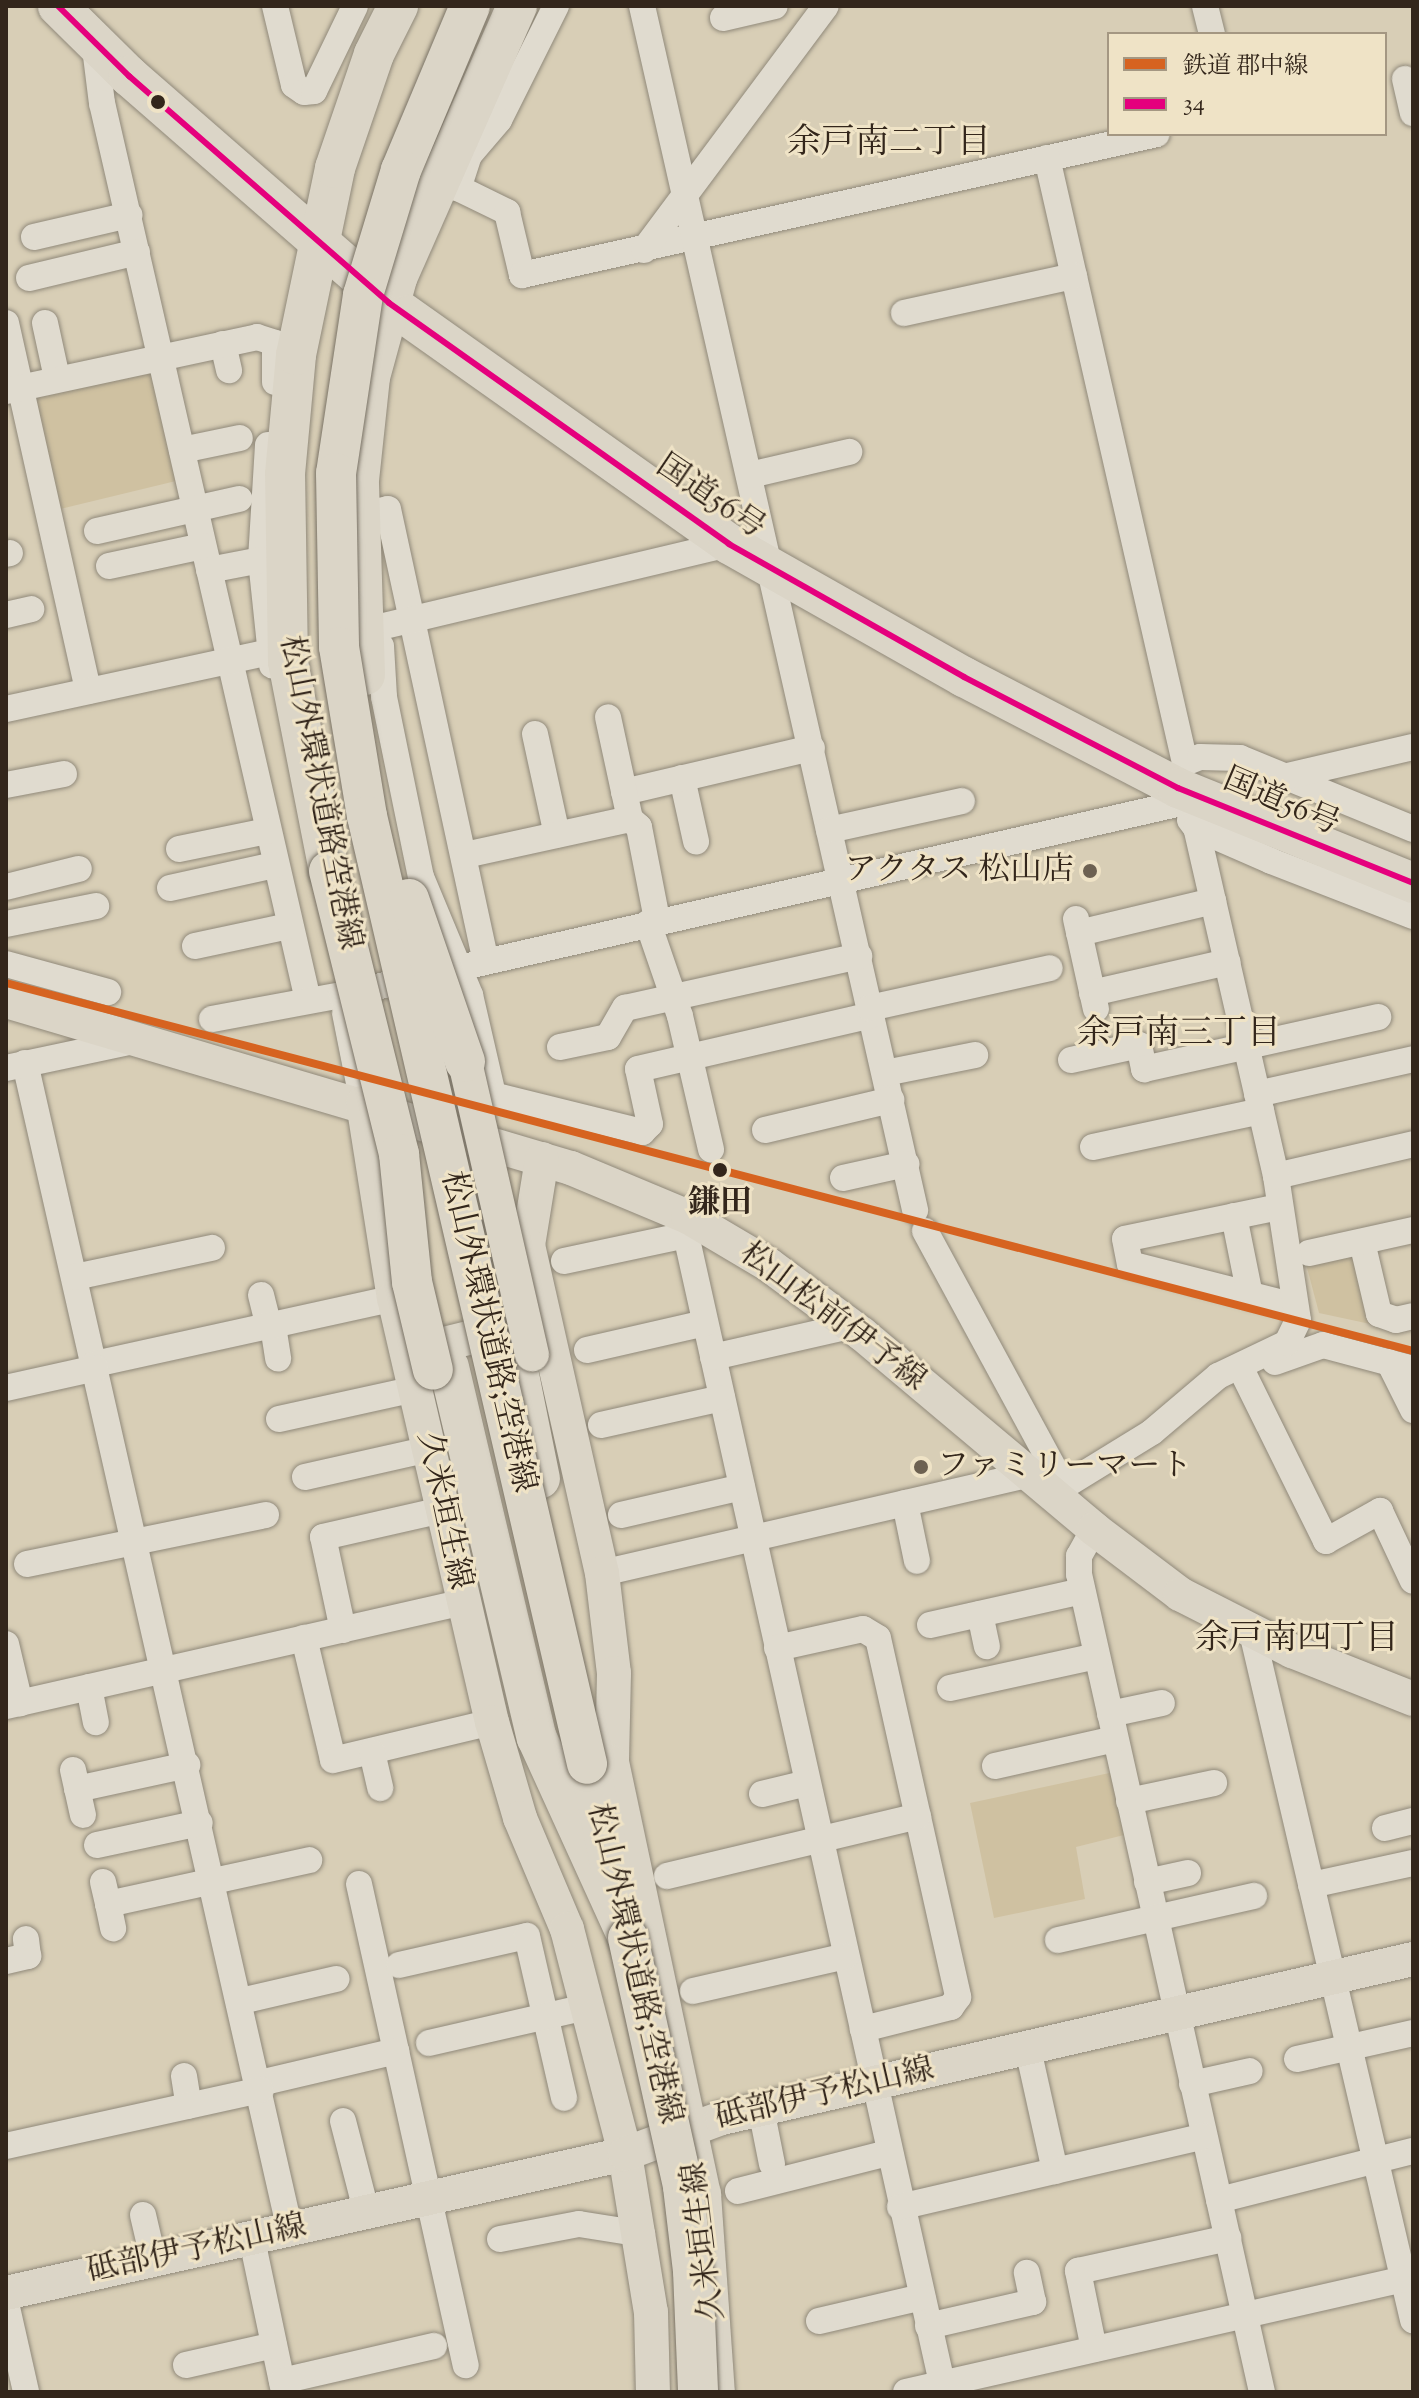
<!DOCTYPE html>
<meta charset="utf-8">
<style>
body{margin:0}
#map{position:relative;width:1419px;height:2398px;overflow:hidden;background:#d8ceb6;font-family:"Sorts Mill Goudy","Noto Serif JP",serif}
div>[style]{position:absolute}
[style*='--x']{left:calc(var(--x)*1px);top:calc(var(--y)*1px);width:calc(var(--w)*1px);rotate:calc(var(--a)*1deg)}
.green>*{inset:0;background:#cfc1a1}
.roads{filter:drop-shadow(0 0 2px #90897a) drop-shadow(0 0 2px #90897a)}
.minor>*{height:26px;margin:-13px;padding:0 13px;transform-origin:13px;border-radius:13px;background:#e0dbcf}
.major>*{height:34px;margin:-17px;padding:0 17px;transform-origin:17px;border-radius:17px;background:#dbd5c7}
.highway>*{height:40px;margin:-20px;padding:0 20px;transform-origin:20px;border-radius:20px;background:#dbd5c7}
.bridges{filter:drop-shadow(0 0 2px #797265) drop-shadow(0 0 2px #797265)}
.major-bridge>*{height:34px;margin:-17px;padding:0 17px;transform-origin:17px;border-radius:17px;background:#dbd5c7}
.highway-bridge>*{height:40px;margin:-20px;padding:0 20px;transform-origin:20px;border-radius:20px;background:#dbd5c7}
.bus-1>*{height:6px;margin:-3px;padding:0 3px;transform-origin:3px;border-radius:3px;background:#e5007d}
.rail-1>*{height:8px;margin:-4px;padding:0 4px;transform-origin:4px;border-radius:4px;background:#d66320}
.dots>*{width:22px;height:22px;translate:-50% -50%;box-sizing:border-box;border:4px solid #efe3c6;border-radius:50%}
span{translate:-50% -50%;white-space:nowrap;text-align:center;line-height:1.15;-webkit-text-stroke:6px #efe3c6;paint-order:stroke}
.street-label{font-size:32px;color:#33261b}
.poi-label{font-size:32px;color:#33261b}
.right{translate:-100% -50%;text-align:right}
.left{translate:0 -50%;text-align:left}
.stop-label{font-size:32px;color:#33261b;font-weight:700}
.neighbourhood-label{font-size:34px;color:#33261b}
.frame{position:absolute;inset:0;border:8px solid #33261b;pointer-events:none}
.legend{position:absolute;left:1107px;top:32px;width:280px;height:104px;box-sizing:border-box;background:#efe3c6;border:2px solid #a49782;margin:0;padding:10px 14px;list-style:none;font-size:24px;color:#33261b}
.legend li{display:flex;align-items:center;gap:16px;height:40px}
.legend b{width:40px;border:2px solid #a49782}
</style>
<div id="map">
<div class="green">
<div style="clip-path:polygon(154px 364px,180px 480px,52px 511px,26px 393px)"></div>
<div style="clip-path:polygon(1359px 1248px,1375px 1325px,1319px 1313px,1305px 1260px)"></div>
<div style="clip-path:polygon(1114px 1772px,1128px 1834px,1076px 1847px,1085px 1899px,994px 1918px,970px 1803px)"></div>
</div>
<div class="roads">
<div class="minor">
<div style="--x:275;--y:6;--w:81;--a:76.5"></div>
<div style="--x:294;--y:85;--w:12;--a:35"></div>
<div style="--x:304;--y:92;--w:10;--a:-6"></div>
<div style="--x:314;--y:91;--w:94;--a:-64.2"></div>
<div style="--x:556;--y:6;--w:127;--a:116.6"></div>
<div style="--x:499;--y:120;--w:46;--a:130.6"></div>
<div style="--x:469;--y:155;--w:35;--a:108"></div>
<div style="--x:458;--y:188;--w:55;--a:26.1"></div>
<div style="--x:507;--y:212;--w:65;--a:76.6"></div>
<div style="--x:522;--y:275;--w:650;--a:-12.52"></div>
<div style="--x:642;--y:6;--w:1235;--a:77.22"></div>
<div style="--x:1205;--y:6;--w:29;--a:76"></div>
<div style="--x:723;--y:18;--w:53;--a:-13"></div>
<div style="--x:94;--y:40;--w:64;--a:82.8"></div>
<div style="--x:102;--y:103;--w:920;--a:77.07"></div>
<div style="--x:1405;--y:79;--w:35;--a:77"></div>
<div style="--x:1047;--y:158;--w:621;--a:77.15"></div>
<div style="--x:1185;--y:763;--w:16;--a:-22"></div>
<div style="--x:1200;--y:757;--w:40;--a:1.4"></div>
<div style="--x:1240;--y:758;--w:187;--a:22.3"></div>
<div style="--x:34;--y:237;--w:98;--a:-13"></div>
<div style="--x:644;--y:250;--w:304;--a:-53.3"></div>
<div style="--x:29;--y:278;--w:111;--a:-13.5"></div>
<div style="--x:904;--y:313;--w:174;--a:-12.3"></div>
<div style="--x:6;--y:323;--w:377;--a:77.4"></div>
<div style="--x:45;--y:323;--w:56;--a:77.7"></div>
<div style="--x:223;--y:344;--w:27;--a:77"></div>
<div style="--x:6;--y:391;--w:257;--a:-12.1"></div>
<div style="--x:257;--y:337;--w:19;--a:18"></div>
<div style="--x:275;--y:343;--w:39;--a:90"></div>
<div style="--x:268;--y:445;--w:115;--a:93.5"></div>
<div style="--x:261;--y:560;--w:106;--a:84"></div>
<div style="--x:182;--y:450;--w:59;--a:-11.7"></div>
<div style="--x:750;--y:475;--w:102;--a:-13.1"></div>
<div style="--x:371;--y:513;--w:17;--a:-13"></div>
<div style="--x:388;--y:509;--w:463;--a:77.8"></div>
<div style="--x:97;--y:531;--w:146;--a:-12.7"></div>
<div style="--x:6;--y:554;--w:4;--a:-14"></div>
<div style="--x:109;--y:566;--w:96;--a:-12"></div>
<div style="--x:209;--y:570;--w:53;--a:-10.9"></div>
<div style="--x:6;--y:615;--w:26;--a:-13"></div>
<div style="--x:380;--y:627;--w:359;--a:-13.4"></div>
<div style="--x:381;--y:646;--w:51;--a:86.6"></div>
<div style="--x:384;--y:697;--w:184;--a:78.4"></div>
<div style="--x:421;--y:877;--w:128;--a:67.4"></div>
<div style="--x:470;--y:995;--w:103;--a:77"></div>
<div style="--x:493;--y:1095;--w:154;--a:13.9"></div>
<div style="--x:642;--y:1132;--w:11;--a:-45"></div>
<div style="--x:650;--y:1124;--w:56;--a:-102.3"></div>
<div style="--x:638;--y:1069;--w:239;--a:-13"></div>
<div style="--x:6;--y:709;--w:270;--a:-12.2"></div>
<div style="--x:535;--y:734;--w:103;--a:77.7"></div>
<div style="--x:1288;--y:776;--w:128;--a:-13.1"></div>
<div style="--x:682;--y:778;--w:65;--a:77.5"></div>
<div style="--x:6;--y:785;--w:59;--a:-10.7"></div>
<div style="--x:624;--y:792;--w:193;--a:-13.2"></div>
<div style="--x:630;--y:819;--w:12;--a:42"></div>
<div style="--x:639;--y:827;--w:95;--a:79"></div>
<div style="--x:1190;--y:820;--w:10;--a:53"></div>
<div style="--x:1196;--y:828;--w:82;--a:23.7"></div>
<div style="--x:1271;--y:861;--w:152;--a:21.2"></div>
<div style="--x:829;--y:830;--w:136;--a:-12.3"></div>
<div style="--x:179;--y:849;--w:90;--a:-11.6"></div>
<div style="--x:465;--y:855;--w:169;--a:-12.3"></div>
<div style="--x:630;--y:819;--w:104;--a:-102.2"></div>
<div style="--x:6;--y:887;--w:75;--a:-13.9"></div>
<div style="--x:170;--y:888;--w:107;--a:-12.4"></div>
<div style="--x:1076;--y:919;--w:92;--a:77.5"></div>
<div style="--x:648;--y:923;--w:98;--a:71"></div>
<div style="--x:680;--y:1016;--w:137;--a:76.9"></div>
<div style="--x:6;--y:924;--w:92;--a:-11.3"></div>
<div style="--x:1079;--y:933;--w:138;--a:-13.4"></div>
<div style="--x:195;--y:946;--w:96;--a:-12"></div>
<div style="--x:6;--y:964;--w:106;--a:15.4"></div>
<div style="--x:1092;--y:993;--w:139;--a:-12.9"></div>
<div style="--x:870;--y:1008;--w:184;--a:-12.5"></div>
<div style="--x:345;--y:1013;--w:92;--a:78.7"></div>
<div style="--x:212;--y:1019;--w:131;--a:-10.5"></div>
<div style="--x:341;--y:995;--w:858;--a:-12.87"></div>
<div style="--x:560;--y:1047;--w:49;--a:-11.8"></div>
<div style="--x:608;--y:1037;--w:34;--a:-60"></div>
<div style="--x:625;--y:1008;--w:240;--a:-12.5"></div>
<div style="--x:1071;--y:1060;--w:70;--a:-12.4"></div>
<div style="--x:1139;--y:1045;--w:25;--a:78"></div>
<div style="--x:1144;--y:1069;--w:240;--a:-12.5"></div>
<div style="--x:25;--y:1063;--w:1197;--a:77.21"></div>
<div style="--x:6;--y:1068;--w:135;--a:-12"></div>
<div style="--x:885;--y:1073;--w:92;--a:-11.3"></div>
<div style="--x:1257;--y:1094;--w:160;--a:-12.6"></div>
<div style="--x:765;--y:1130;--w:130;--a:-13.4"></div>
<div style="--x:1093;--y:1147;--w:172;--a:-12.1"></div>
<div style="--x:1276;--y:1176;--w:141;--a:-13.1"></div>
<div style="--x:843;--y:1178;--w:65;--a:-12.5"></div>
<div style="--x:1279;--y:1207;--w:157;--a:168.3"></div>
<div style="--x:1125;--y:1239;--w:25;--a:79"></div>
<div style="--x:1130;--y:1264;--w:162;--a:14.3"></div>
<div style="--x:1234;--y:1216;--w:81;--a:78.6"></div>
<div style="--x:688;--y:1217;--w:18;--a:96"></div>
<div style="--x:686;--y:1235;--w:1185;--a:77.43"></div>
<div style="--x:925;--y:1231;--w:287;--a:61.5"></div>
<div style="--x:1362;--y:1242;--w:74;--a:76.7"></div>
<div style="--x:1379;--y:1314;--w:18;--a:19"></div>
<div style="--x:1396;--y:1320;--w:17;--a:-13"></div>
<div style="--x:1309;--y:1253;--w:107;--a:-12.5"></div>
<div style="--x:564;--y:1261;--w:125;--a:-12"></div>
<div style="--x:75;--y:1277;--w:140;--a:-12"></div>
<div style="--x:261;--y:1295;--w:33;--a:76"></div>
<div style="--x:273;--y:1326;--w:33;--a:81"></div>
<div style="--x:587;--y:1350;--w:121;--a:-12.9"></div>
<div style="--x:713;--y:1357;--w:140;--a:-12.8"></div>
<div style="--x:1275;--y:1362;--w:51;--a:-19.5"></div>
<div style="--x:1323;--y:1345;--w:93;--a:14.9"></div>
<div style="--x:1389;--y:1362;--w:54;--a:63.4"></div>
<div style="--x:95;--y:1364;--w:306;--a:-12.4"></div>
<div style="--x:1245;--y:1377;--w:183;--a:63.7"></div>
<div style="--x:1326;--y:1541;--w:62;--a:-29.1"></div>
<div style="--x:1380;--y:1511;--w:77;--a:64.8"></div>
<div style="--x:6;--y:1388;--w:92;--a:-12.5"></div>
<div style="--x:279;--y:1419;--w:139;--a:-12.4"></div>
<div style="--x:601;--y:1425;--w:124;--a:-12.6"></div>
<div style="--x:305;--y:1477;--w:127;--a:-12.7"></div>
<div style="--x:1053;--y:1493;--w:116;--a:-31.6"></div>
<div style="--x:1152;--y:1432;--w:87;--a:-40.3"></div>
<div style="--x:1218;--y:1376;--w:76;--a:-25.6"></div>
<div style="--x:1287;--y:1343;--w:25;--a:-64"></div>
<div style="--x:1298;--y:1320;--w:146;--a:-98.7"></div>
<div style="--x:1276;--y:1176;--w:357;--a:-102.9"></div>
<div style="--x:905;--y:1503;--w:59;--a:78.3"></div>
<div style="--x:621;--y:1515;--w:124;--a:-13"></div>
<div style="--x:1094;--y:1529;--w:31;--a:119"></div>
<div style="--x:1079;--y:1556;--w:18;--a:90"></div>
<div style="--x:1079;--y:1574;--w:838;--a:77.39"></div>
<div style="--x:27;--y:1564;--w:244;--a:-11.6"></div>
<div style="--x:602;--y:1573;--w:441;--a:-13"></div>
<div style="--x:980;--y:1614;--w:33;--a:78"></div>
<div style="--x:930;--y:1625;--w:156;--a:-12.6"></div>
<div style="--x:343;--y:1630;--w:95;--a:-102.1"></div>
<div style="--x:323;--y:1537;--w:122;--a:-12.8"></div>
<div style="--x:1252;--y:1632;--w:707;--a:76.83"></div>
<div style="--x:304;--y:1638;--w:125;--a:76.6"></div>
<div style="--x:333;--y:1760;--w:163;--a:-13.4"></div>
<div style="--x:6;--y:1644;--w:61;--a:76.7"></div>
<div style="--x:777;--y:1648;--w:88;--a:-12.5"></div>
<div style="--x:863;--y:1629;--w:17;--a:31"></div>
<div style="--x:878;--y:1638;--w:368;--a:77.4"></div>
<div style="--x:958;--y:1997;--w:12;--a:125"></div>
<div style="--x:951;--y:2007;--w:91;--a:166"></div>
<div style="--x:89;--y:1687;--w:36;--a:79"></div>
<div style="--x:950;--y:1688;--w:150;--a:-12.3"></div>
<div style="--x:6;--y:1706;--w:469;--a:-12.8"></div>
<div style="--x:1110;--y:1714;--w:53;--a:-11.9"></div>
<div style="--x:372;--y:1752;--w:37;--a:77"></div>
<div style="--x:995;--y:1766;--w:123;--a:-12.7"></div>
<div style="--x:73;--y:1770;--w:46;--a:77.5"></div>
<div style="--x:77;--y:1789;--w:113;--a:-12.3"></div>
<div style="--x:762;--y:1794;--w:46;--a:-13.7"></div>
<div style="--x:1129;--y:1801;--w:87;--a:-12"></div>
<div style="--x:1385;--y:1828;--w:29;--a:-14"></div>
<div style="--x:97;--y:1845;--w:105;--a:-12.1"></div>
<div style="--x:667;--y:1876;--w:258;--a:-13.4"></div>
<div style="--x:103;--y:1882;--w:23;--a:77"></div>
<div style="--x:108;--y:1904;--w:206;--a:-12.3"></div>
<div style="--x:1147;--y:1882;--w:42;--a:-12.4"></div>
<div style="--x:359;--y:1884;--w:493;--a:77.5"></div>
<div style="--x:1311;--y:1885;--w:104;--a:-12.2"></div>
<div style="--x:108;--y:1904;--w:25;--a:78"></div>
<div style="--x:1058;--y:1940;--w:201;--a:-12.7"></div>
<div style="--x:6;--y:1961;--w:23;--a:-13"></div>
<div style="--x:28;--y:1956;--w:17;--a:-97"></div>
<div style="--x:399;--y:1965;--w:131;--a:-12.8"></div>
<div style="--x:527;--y:1936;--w:166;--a:77.1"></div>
<div style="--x:693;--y:1991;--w:157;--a:-12.9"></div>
<div style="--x:241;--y:2001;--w:98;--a:-13"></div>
<div style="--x:429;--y:2043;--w:165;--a:-12.9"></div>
<div style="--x:1028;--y:2049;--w:125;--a:77.5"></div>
<div style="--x:1297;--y:2059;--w:119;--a:-12.6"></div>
<div style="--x:184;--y:2076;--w:30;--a:81"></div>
<div style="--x:260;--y:2083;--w:140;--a:-13.2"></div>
<div style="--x:1192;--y:2084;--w:59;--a:-12.6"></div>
<div style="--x:761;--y:2109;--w:56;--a:78.7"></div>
<div style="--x:343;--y:2121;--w:96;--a:75.5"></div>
<div style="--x:6;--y:2146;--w:261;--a:-12.4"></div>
<div style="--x:738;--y:2191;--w:155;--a:-14.2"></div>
<div style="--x:1219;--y:2200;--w:200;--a:-14.2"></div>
<div style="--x:900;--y:2207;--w:312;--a:-13.1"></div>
<div style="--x:143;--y:2215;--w:44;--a:76.9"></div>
<div style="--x:251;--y:2235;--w:160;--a:78.1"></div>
<div style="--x:500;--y:2239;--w:80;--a:-10.8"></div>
<div style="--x:579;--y:2224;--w:64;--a:9"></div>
<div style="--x:6;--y:2303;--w:91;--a:77.3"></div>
<div style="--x:819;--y:2321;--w:106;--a:-13.1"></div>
<div style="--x:928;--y:2326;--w:108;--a:-12.9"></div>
<div style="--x:1033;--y:2302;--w:30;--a:-102"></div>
<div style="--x:1094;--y:2349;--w:80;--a:-101.6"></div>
<div style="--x:1078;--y:2271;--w:154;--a:-12.4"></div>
<div style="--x:186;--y:2365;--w:90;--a:-12.8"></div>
<div style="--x:282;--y:2381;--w:156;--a:-13"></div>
<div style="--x:906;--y:2392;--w:520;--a:-12.78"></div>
</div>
<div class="major">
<div style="--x:6;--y:1001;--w:589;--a:16.47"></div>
<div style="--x:571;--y:1168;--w:127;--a:22.7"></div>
<div style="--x:688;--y:1217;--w:94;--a:30.7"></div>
<div style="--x:769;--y:1265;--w:116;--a:36.6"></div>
<div style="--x:862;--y:1334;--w:303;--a:40"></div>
<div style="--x:1094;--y:1529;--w:108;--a:37.1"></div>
<div style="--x:1180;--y:1594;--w:126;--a:27"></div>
<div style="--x:1292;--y:1651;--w:130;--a:21.6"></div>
<div style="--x:363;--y:1103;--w:197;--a:81"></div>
<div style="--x:394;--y:1298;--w:435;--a:77"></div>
<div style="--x:492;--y:1722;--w:100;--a:73.7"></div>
<div style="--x:520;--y:1818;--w:121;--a:67.1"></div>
<div style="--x:567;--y:1929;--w:232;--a:75.5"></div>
<div style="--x:625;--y:2154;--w:160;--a:80.7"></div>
<div style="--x:651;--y:2312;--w:80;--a:88.6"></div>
<div style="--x:542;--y:1159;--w:87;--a:99.2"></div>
<div style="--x:528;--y:1245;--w:336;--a:77.3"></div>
<div style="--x:602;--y:1573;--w:101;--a:83.2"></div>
<div style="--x:614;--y:1673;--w:89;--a:91.3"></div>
<div style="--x:612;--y:1762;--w:442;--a:78"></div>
<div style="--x:704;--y:2194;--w:198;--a:86"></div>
<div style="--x:432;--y:1347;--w:83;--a:-13.9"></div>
<div style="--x:6;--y:2293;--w:634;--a:-12.66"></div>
<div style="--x:625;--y:2154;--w:103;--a:-20.4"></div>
<div style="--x:722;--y:2118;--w:709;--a:-12.96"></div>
</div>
<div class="highway">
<div style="--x:58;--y:6;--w:100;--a:44.6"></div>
<div style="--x:129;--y:76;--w:345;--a:41.1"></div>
<div style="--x:389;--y:303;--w:417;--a:35.3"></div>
<div style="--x:729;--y:544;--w:270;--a:29.5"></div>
<div style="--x:964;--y:677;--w:241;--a:27.4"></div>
<div style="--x:1178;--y:788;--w:253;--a:22"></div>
<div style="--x:365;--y:675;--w:195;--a:-91.8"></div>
<div style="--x:359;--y:480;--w:104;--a:-83.9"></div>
<div style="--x:370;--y:377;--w:103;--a:-74.7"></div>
<div style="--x:397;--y:278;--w:297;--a:-66.2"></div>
<div style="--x:329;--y:871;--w:213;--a:-101.1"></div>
<div style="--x:288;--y:662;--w:188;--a:-90.9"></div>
<div style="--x:285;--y:474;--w:120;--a:-84.7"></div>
<div style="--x:296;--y:355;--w:191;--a:-78.2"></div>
<div style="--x:335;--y:168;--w:120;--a:-71.1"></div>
<div style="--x:374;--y:54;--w:54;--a:-63.4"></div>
<div style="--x:517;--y:1365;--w:116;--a:78.6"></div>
<div style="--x:449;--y:1367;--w:381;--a:76.7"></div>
<div style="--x:537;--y:1738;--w:220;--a:65.5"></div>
<div style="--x:583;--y:1731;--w:136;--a:78.5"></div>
</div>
</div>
<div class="bridges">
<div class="major-bridge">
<div style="--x:465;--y:1062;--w:300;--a:77.1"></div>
</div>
<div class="highway-bridge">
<div style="--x:470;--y:6;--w:178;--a:112.8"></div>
<div style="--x:401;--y:170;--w:131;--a:106.9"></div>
<div style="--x:363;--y:295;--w:180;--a:98.6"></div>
<div style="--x:336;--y:473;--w:174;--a:89"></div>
<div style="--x:339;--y:647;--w:171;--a:80.6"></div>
<div style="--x:367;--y:816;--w:973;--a:76.93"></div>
<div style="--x:329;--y:871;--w:292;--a:76.1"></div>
<div style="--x:399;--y:1154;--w:129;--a:84.2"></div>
<div style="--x:412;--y:1282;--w:90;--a:76.6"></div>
<div style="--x:409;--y:899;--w:172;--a:71"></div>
<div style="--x:628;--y:1938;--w:255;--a:77.5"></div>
<div style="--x:683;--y:2187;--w:85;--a:83.2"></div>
<div style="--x:693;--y:2271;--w:121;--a:87.6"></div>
</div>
</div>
<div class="bus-1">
<div style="--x:58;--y:6;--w:100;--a:44.6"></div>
<div style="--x:129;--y:76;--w:345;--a:41.1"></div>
<div style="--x:389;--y:303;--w:417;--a:35.3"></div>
<div style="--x:729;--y:544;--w:270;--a:29.5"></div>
<div style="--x:964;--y:677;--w:241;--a:27.4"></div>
<div style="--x:1178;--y:788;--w:253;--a:22"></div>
</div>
<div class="rail-1">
<div style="--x:6;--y:983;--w:1454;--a:14.66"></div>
</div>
<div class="dots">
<div style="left:158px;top:102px;background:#33261b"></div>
<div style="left:1090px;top:871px;background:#6d6151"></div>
<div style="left:720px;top:1170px;background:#33261b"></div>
<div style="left:921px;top:1467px;background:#6d6151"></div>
</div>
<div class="street-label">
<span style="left:710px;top:498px;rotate:34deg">国道56号</span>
<span style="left:319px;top:793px;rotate:79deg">松山外環状道路空港線</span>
<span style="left:1281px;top:803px;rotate:23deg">国道56号</span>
<span style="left:832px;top:1318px;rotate:37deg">松山松前伊予線</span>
<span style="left:487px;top:1332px;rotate:77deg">松山外環状道路;空港線</span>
<span style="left:443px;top:1511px;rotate:78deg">久米垣生線</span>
<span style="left:633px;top:1964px;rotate:77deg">松山外環状道路;空港線</span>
<span style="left:825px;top:2095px;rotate:-13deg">砥部伊予松山線</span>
<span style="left:705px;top:2241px;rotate:-97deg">久米垣生線</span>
<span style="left:197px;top:2250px;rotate:-12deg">砥部伊予松山線</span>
</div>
<div class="poi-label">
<span class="right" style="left:1074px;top:871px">アクタス 松山店</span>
<span class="left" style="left:937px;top:1467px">ファミリーマート</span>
</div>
<div class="stop-label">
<span style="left:720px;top:1204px">鎌田</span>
</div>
<div class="neighbourhood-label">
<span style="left:889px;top:144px">余戸南二丁目</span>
<span style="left:1179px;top:1035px">余戸南三丁目</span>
<span style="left:1297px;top:1640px">余戸南四丁目</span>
</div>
<div class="frame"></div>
<ul class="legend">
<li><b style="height:10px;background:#d66320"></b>鉄道 郡中線</li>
<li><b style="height:10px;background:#e5007d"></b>34</li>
</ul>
</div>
